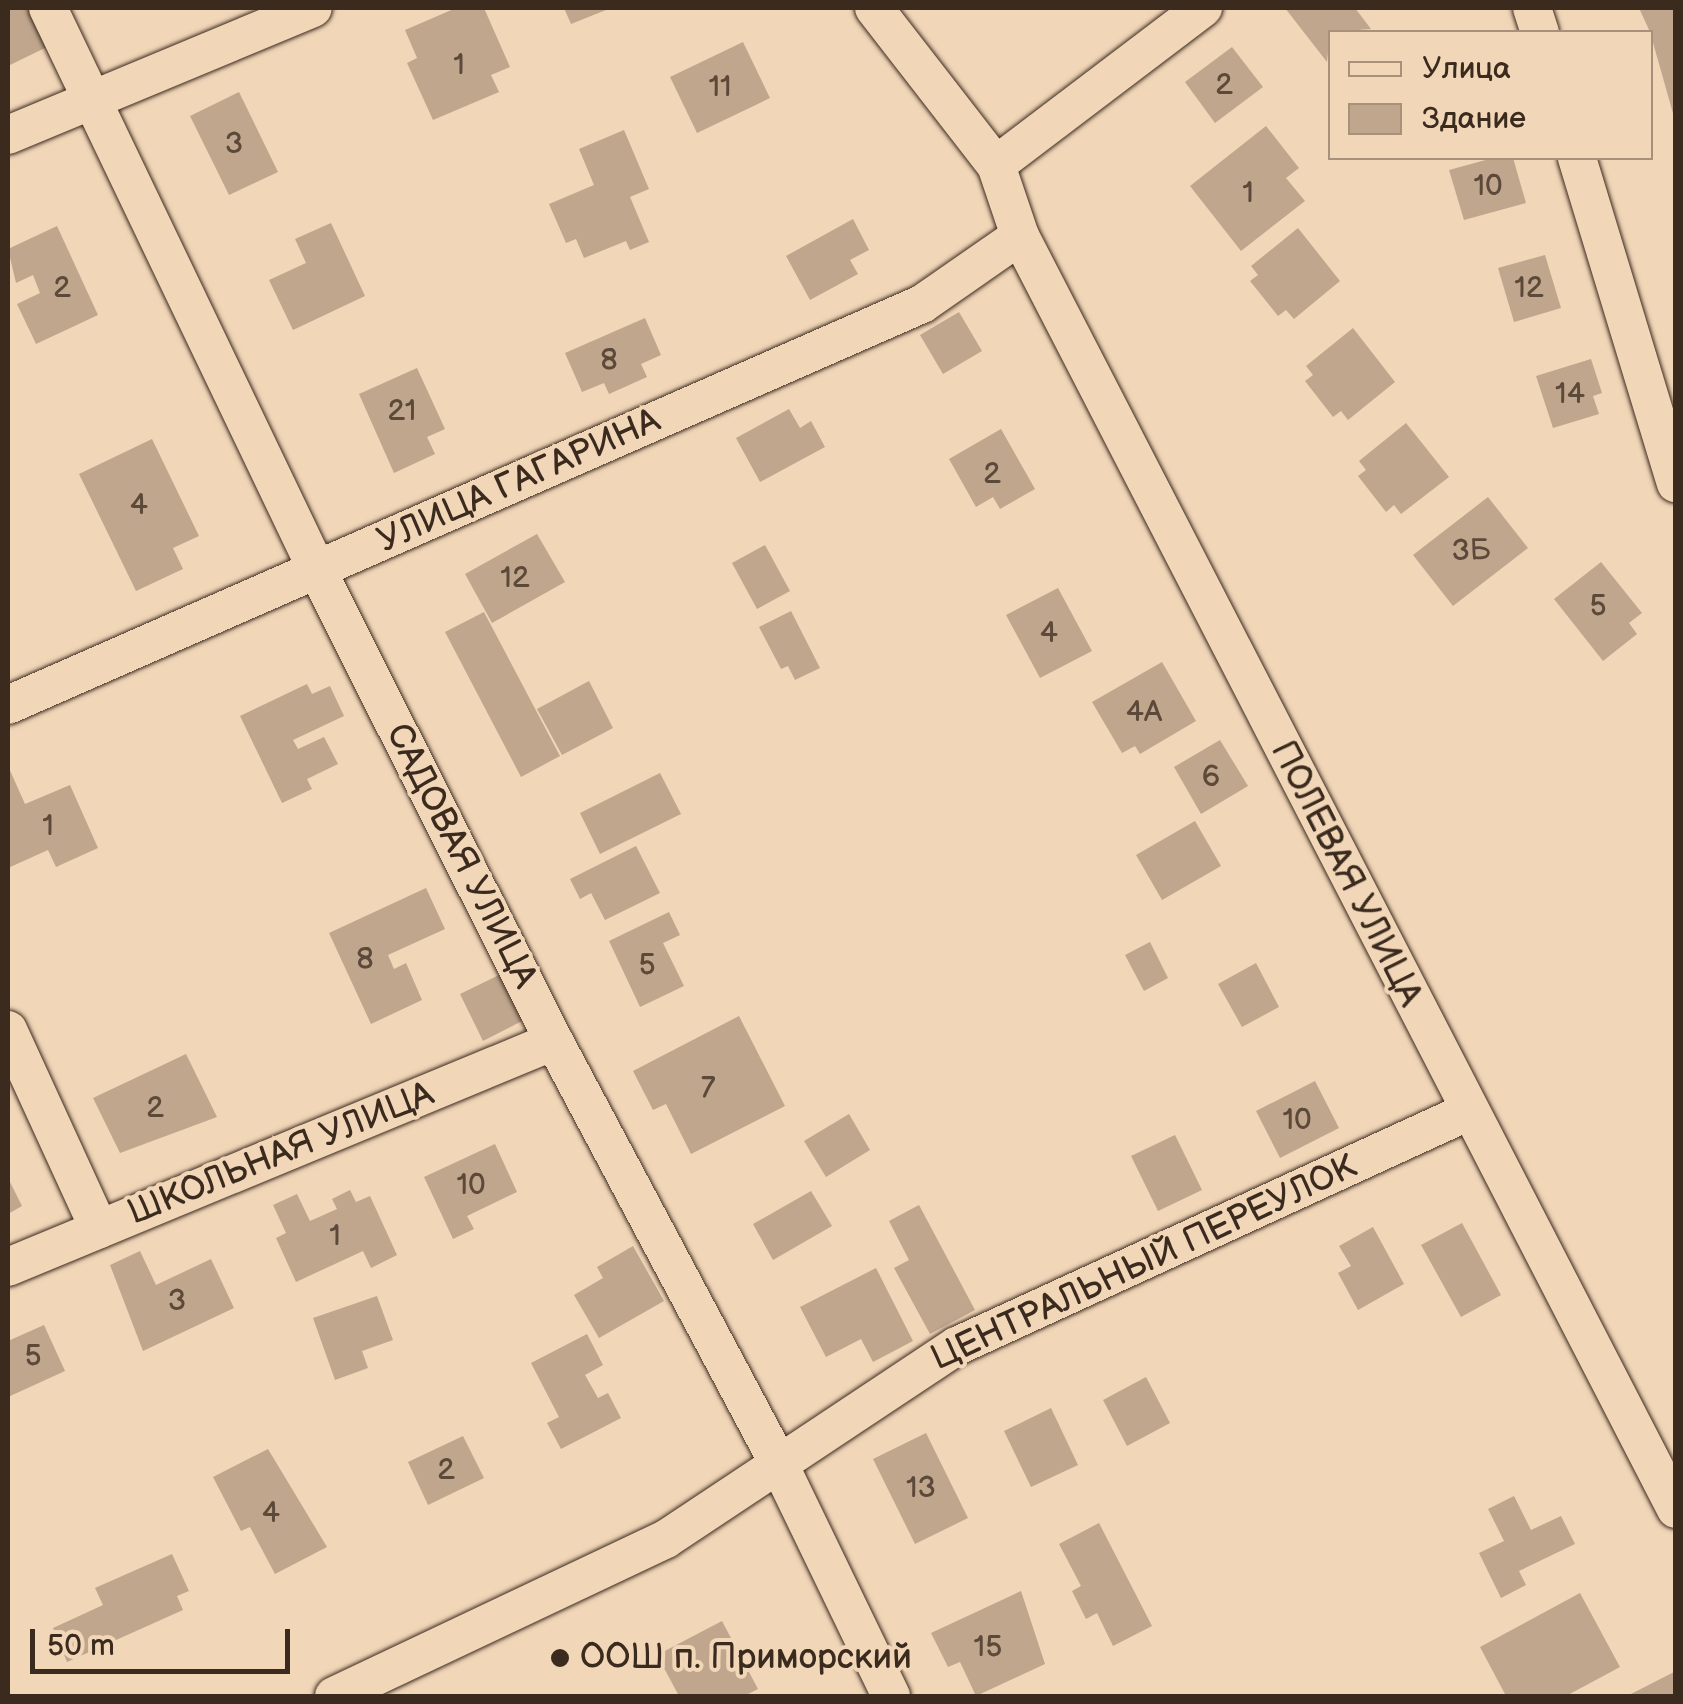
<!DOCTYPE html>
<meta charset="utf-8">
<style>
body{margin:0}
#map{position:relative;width:1683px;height:1704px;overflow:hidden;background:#f1d6b8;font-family:"Balsamiq Sans",sans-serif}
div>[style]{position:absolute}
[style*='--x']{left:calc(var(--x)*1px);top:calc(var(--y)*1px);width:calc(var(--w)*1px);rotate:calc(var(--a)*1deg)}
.building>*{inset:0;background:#bfa68d}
.roads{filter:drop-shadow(0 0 2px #3b2a1e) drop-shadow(0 0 2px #3b2a1e)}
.minor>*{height:38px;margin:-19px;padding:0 19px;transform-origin:19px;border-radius:19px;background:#f1d6b8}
.dots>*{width:28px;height:28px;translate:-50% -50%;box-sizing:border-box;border:5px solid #f1d6b8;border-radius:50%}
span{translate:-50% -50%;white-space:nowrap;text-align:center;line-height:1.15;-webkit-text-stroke:8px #f1d6b8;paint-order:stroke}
.number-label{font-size:30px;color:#5c493a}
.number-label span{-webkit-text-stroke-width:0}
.street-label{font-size:35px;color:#3b2a1e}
.poi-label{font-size:35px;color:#3b2a1e}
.left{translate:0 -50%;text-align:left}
.frame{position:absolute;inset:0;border:10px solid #3b2a1e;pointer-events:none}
.legend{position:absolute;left:1328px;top:30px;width:325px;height:130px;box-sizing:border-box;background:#f1d6b8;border:2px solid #a8917a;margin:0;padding:12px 18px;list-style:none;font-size:30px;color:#3b2a1e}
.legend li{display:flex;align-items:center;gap:20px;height:50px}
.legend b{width:50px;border:2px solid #a8917a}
.scale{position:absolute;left:30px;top:1629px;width:260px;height:45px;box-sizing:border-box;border:5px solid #3b2a1e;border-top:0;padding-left:12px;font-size:30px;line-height:35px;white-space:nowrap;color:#3b2a1e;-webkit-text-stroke:8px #f1d6b8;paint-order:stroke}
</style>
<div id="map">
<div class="building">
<div style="clip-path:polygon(8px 8px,31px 8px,49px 46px,8px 66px)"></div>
<div style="clip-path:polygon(456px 8px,484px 8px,510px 67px,491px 75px,499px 92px,433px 120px,407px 63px,417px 58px,405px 30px)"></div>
<div style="clip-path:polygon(564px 8px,611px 8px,571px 24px)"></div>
<div style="clip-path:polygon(1285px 8px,1355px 8px,1371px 29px,1330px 32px,1327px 62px)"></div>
<div style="clip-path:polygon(1639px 8px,1676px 8px,1676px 124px,1650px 32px)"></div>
<div style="clip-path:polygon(743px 42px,770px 98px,697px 133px,670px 77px)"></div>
<div style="clip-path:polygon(1232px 47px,1263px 87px,1215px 123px,1185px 82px)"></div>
<div style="clip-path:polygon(239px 92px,278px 172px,229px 195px,190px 116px)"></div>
<div style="clip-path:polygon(1266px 126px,1299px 168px,1286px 178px,1305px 201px,1241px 251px,1190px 186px)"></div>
<div style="clip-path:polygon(624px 130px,649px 189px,630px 197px,649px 242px,630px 250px,626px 241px,584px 258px,576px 239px,566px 243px,549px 204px,594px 185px,579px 149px)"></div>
<div style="clip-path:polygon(1493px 158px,1513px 158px,1526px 203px,1464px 220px,1449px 170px)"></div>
<div style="clip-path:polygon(853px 219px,869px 250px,850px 260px,858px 274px,810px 300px,786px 256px)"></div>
<div style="clip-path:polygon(331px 223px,365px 296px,293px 330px,269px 280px,306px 263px,295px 239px)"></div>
<div style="clip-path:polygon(57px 226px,98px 315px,36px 344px,17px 304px,40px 293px,33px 275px,16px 283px,8px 249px)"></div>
<div style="clip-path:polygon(1298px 228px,1340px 281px,1294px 319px,1286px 310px,1278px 316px,1250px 281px,1258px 275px,1251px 266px)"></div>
<div style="clip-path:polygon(1545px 255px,1561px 308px,1514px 322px,1498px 268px)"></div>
<div style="clip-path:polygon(959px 312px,982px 351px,943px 374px,920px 335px)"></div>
<div style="clip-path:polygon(645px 318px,661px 355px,641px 364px,647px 377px,609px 394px,604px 383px,582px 392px,565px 353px)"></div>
<div style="clip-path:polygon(1353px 328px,1395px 382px,1348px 420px,1341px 411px,1333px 417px,1305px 381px,1313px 375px,1306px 366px)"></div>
<div style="clip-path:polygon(1591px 359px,1602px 393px,1593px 396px,1599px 414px,1553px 428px,1536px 376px)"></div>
<div style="clip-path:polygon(417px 368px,445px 429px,427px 437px,435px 454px,394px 473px,359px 394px)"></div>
<div style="clip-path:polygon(789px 409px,800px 428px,811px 421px,825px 447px,760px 482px,736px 438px)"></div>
<div style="clip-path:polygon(1406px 423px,1449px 477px,1401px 514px,1394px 505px,1386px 512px,1358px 476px,1366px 470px,1359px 461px)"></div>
<div style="clip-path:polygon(1001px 429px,1035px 489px,1000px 509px,993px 497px,976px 507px,949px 459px)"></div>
<div style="clip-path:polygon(152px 439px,199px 536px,173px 548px,183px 569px,136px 591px,79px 474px)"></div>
<div style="clip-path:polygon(1488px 497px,1528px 548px,1453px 606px,1413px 555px)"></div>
<div style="clip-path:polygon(537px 534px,565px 582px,492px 623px,465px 574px)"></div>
<div style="clip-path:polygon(765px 545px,790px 591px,757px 609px,732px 563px)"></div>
<div style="clip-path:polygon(1601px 562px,1642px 613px,1629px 623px,1637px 634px,1603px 661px,1554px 599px)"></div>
<div style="clip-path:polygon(1058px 588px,1092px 651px,1040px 678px,1006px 615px)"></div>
<div style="clip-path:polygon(791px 611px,820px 668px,795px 680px,788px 666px,781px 669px,759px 627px)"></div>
<div style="clip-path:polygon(484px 612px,560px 756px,521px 777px,445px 632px)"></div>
<div style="clip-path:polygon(1162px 662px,1196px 721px,1140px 754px,1135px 746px,1122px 753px,1092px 702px)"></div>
<div style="clip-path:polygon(589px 681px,613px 728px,562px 755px,537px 709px)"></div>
<div style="clip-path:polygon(307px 684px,312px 694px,330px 686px,344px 716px,293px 740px,298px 749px,324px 737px,338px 764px,307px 779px,312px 789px,282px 803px,240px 716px)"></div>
<div style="clip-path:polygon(1220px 740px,1248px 786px,1201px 814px,1174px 767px)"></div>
<div style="clip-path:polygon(8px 766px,25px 804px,70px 785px,98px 848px,56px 867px,48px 850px,8px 868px)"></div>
<div style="clip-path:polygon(660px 773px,681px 814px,600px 854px,580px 813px)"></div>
<div style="clip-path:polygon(1195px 821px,1221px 866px,1162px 900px,1136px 855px)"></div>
<div style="clip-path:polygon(636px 846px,660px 893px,605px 920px,591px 893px,580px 899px,570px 879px)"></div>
<div style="clip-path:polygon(426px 888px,445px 929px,388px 955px,394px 969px,406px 963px,422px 1000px,371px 1024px,329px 933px)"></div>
<div style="clip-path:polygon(669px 912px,680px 935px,663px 943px,684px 986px,640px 1007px,609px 941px)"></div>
<div style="clip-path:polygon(1150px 942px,1168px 978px,1144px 991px,1125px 955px)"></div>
<div style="clip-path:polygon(1256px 963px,1279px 1007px,1242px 1027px,1218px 984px)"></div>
<div style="clip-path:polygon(499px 975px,522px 1021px,483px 1041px,460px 994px)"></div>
<div style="clip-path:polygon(739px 1016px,785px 1106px,691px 1154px,666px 1104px,653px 1110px,633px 1071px)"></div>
<div style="clip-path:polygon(186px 1054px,217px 1117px,120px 1153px,93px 1098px)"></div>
<div style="clip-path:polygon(1315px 1081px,1339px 1128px,1280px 1158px,1256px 1111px)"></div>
<div style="clip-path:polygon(849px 1114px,870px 1150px,826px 1177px,804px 1141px)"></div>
<div style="clip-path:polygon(1175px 1135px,1202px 1190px,1158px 1211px,1131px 1156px)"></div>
<div style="clip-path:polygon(495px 1144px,517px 1192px,467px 1216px,474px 1229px,453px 1239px,424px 1177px)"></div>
<div style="clip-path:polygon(8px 1178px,22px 1206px,8px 1214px)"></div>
<div style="clip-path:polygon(350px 1190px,356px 1202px,370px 1196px,397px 1255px,371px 1268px,363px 1251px,296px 1282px,276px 1238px,286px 1233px,273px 1205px,297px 1194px,310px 1221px,337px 1209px,332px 1199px)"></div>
<div style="clip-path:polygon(811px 1191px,832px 1226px,773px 1260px,753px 1224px)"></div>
<div style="clip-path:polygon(919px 1205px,975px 1310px,930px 1334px,894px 1268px,909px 1260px,889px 1221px)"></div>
<div style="clip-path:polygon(1462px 1223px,1501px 1295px,1461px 1317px,1421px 1245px)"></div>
<div style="clip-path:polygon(1373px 1227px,1404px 1284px,1358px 1310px,1338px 1273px,1351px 1266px,1339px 1246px)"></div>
<div style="clip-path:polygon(633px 1246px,664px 1301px,599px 1338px,574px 1295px,603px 1278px,597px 1267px)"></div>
<div style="clip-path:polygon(140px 1251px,156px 1285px,211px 1259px,234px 1308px,143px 1351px,110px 1265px)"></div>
<div style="clip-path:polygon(876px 1268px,913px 1341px,873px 1362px,861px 1339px,826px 1357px,800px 1307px)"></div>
<div style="clip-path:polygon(377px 1296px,393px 1340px,362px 1351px,368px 1368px,335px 1380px,313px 1318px)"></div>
<div style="clip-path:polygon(44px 1325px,65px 1371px,8px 1397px,8px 1341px)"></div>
<div style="clip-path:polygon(587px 1334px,603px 1365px,585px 1375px,598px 1398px,608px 1393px,621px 1418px,561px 1449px,547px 1423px,559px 1417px,531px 1363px)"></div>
<div style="clip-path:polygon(1146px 1377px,1170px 1423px,1127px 1446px,1103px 1400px)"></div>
<div style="clip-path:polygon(1051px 1408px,1078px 1465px,1031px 1487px,1004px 1431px)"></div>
<div style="clip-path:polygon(926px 1433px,968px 1518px,915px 1544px,873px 1459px)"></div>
<div style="clip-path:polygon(463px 1436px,484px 1478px,428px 1505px,408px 1462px)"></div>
<div style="clip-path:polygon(268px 1449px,327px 1547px,275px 1574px,250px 1527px,241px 1531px,213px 1477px)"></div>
<div style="clip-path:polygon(1514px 1496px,1531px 1530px,1561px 1516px,1575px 1544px,1519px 1571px,1526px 1585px,1501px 1598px,1479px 1553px,1504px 1541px,1488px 1509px)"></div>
<div style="clip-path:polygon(1099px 1523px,1152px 1626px,1113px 1646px,1097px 1613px,1086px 1619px,1072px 1591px,1081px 1586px,1059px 1544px)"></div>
<div style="clip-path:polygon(172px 1554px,189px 1591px,177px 1596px,183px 1610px,67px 1662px,53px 1628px,103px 1605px,95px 1588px)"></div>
<div style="clip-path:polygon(1021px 1591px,1045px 1664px,976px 1696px,960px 1662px,948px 1667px,931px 1633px)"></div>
<div style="clip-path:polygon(1580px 1593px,1620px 1667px,1566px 1696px,1506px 1696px,1480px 1647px)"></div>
<div style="clip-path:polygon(722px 1621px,758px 1689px,744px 1696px,679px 1696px,657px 1655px)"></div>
<div style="clip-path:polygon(1676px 1671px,1676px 1696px,1627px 1696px)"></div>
</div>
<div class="roads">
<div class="minor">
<div style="--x:48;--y:8;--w:623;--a:64.42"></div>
<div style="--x:317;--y:570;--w:527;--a:63.29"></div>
<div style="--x:554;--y:1041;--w:475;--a:62"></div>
<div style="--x:777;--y:1460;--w:262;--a:64.2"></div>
<div style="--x:874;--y:8;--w:199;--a:52.2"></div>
<div style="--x:996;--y:165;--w:75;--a:71.3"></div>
<div style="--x:1020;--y:236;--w:1432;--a:62.74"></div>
<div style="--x:1532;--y:8;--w:25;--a:72"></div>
<div style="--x:8;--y:135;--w:330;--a:-22.6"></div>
<div style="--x:1577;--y:158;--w:340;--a:73.1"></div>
<div style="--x:996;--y:165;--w:260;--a:-37.2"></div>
<div style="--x:8;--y:705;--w:998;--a:-23.69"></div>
<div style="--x:922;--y:304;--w:119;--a:-34.8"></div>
<div style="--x:8;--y:1030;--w:219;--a:65.4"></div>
<div style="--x:8;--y:1267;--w:591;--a:-22.49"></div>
<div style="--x:334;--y:1696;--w:367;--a:-25.3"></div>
<div style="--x:666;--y:1539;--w:349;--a:-33.6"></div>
<div style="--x:957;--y:1346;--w:561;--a:-24.65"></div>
</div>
</div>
<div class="dots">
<div style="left:560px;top:1658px;background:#3b2a1e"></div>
</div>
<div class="number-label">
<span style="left:459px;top:65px">1</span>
<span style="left:1224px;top:85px">2</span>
<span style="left:720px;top:87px">11</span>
<span style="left:234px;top:144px">3</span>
<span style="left:1488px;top:186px">10</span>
<span style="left:1248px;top:193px">1</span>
<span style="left:62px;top:288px">2</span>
<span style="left:1529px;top:288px">12</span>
<span style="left:609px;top:360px">8</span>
<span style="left:1570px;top:394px">14</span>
<span style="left:402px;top:411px">21</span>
<span style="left:992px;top:474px">2</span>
<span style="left:139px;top:505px">4</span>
<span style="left:1471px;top:551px">3Б</span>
<span style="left:515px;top:578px">12</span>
<span style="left:1598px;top:606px">5</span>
<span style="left:1049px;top:633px">4</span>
<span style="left:1144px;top:712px">4А</span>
<span style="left:1211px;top:777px">6</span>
<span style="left:48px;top:826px">1</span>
<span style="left:365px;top:959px">8</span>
<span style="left:647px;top:965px">5</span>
<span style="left:708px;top:1088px">7</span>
<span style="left:155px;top:1108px">2</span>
<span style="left:1297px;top:1120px">10</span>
<span style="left:471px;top:1185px">10</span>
<span style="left:335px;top:1236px">1</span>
<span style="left:177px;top:1301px">3</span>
<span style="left:33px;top:1356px">5</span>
<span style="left:446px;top:1470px">2</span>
<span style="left:921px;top:1488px">13</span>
<span style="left:271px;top:1513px">4</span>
<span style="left:988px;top:1647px">15</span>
</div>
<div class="street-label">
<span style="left:519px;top:481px;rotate:-24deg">УЛИЦА ГАГАРИНА</span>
<span style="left:461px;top:856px;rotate:63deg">САДОВАЯ УЛИЦА</span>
<span style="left:1346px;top:874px;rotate:63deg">ПОЛЕВАЯ УЛИЦА</span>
<span style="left:281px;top:1154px;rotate:-22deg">ШКОЛЬНАЯ УЛИЦА</span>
<span style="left:1144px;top:1263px;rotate:-25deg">ЦЕНТРАЛЬНЫЙ ПЕРЕУЛОК</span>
</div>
<div class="poi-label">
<span class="left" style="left:580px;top:1658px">ООШ п. Приморский</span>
</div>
<div class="frame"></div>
<ul class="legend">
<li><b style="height:12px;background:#f1d6b8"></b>Улица</li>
<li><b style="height:28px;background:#bfa68d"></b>Здание</li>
</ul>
<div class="scale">50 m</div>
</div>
